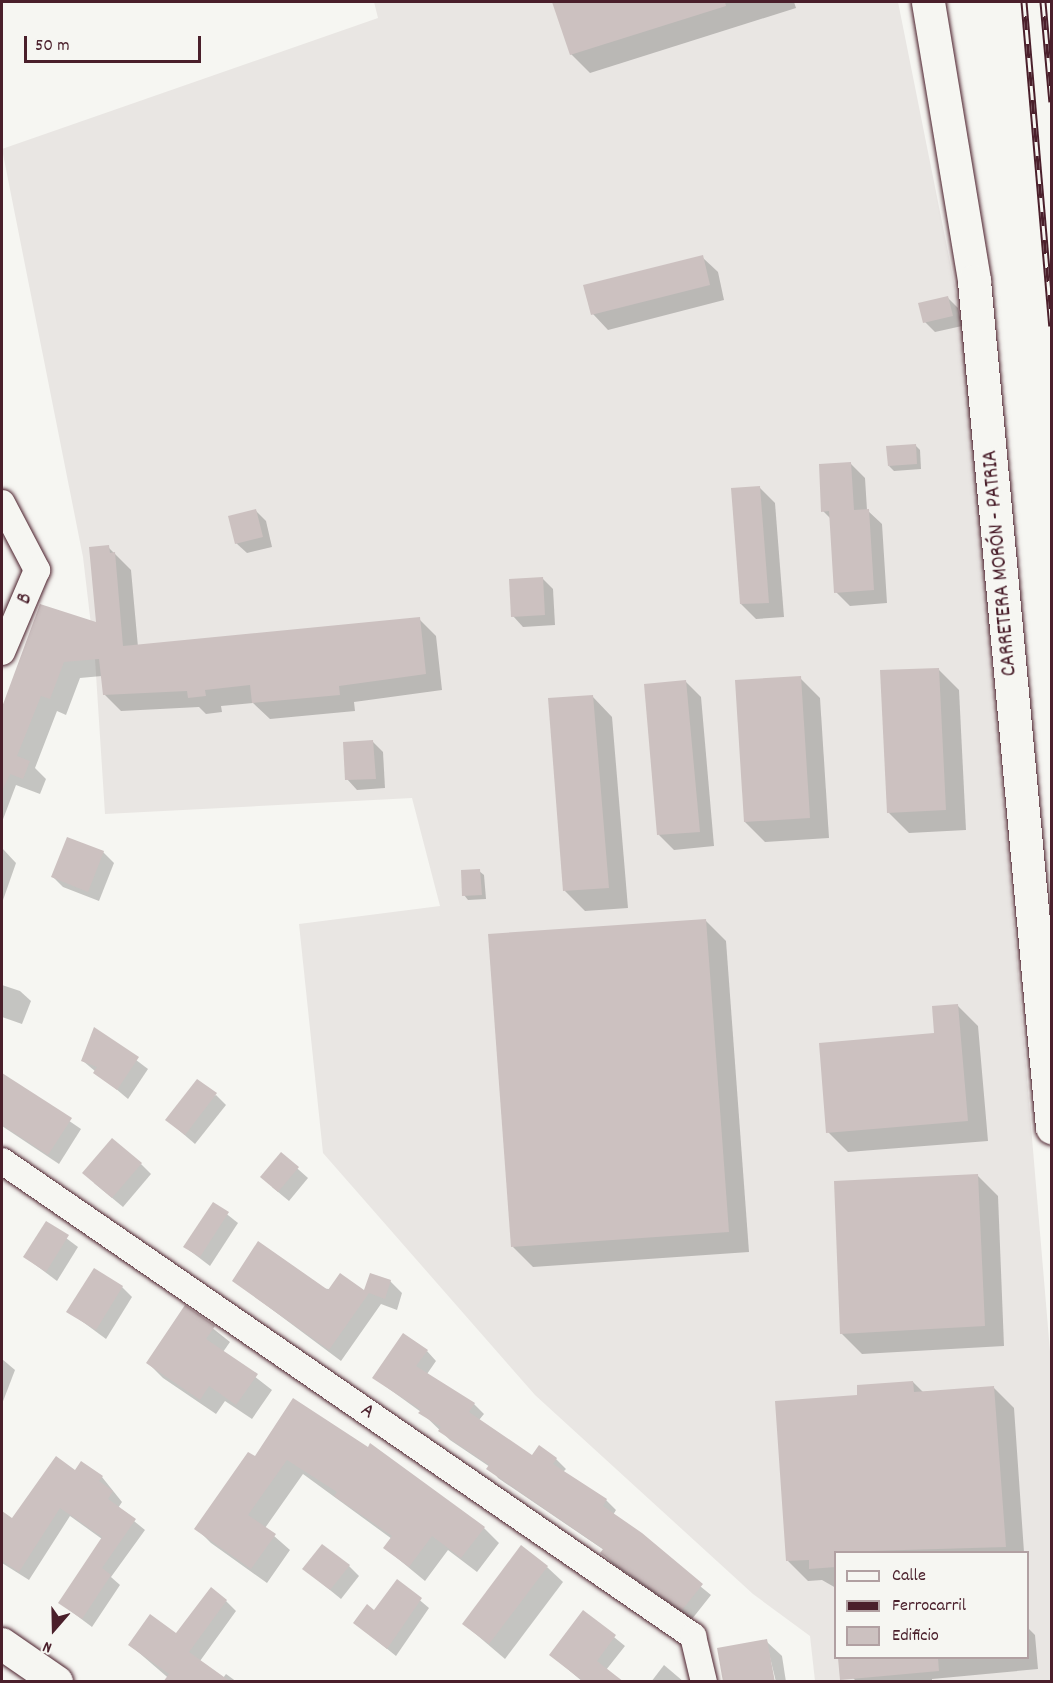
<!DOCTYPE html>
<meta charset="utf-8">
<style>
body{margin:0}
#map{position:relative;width:1053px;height:1683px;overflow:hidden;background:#f6f6f2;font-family:Dekko,sans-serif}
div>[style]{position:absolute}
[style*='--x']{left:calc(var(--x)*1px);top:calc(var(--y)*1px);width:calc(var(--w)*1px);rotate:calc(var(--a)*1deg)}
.built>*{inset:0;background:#e9e6e3}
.shadow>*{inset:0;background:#0003}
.building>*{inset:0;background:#ccc1c0}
.roads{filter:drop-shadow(0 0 2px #4a1f2b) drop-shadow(0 0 2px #4a1f2b)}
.minor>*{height:26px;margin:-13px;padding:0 13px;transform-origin:13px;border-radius:13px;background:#f6f6f2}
.tertiary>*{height:32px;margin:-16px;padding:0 16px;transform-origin:16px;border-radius:16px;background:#f6f6f2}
.secondary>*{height:33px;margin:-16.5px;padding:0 16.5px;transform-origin:16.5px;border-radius:16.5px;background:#f6f6f2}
.rail>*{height:7px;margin-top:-3.5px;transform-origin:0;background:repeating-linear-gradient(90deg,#f6f6f2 0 14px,#4a1f2b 0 28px);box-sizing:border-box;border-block:2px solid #4a1f2b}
span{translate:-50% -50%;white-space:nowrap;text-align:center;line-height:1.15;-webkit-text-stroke:6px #f6f6f2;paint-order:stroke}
.street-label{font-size:21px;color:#4a1f2b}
.frame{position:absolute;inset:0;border:3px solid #4a1f2b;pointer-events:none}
.legend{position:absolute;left:834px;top:1551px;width:195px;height:108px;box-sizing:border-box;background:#f6f6f2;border:2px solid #b1a0a2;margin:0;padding:8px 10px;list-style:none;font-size:18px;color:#4a1f2b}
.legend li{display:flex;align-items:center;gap:12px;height:30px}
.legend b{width:30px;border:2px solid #b1a0a2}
.north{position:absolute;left:24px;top:1599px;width:60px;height:60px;-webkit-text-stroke:4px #f6f6f2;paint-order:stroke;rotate:200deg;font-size:16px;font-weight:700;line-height:24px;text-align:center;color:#4a1f2b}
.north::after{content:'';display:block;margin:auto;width:21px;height:27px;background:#4a1f2b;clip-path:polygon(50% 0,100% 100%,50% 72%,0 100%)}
.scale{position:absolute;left:24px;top:36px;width:177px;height:27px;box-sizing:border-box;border:3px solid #4a1f2b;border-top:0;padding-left:8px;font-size:18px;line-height:21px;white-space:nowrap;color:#4a1f2b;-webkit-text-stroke:4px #f6f6f2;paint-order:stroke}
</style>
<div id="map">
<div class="built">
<div style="clip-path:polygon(evenodd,374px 2px,898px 2px,964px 332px,1051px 1363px,1051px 1681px,815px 1681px,810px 1636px,753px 1594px,535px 1395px,323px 1153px,299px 924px,440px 906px,412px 798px,105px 814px,95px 659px,83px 557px,2px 149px,378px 18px,374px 2px,836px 1552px,1028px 1552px,1028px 1658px,836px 1658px,836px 1552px)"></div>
</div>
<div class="shadow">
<div style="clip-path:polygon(554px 2px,794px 2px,796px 8px,590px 73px,571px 54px)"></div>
<div style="clip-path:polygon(702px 257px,718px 272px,724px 300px,608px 330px,593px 314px)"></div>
<div style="clip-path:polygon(948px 298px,958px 308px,962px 326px,935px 332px,925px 322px)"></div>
<div style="clip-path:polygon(915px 445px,920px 450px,921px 469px,894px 471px,889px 466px)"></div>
<div style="clip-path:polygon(851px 464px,865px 478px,867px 510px,882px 524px,887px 603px,850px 606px,836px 592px,831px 519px,823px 511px)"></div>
<div style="clip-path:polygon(760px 488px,775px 503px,784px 617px,756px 619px,741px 604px)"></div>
<div style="clip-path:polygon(256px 511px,266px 521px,272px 547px,247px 553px,236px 543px)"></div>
<div style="clip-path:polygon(108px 547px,131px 570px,138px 647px,419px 619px,436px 636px,442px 690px,354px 702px,355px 711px,270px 719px,253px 703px,221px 706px,222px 712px,206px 714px,199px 707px,121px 711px,104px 694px,102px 676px,80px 678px,66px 715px,57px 711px,35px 768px,46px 779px,40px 794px,16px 785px,2px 822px,2px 711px,41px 606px,98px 624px)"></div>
<div style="clip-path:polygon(542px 578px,553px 589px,555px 625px,523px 627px,513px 616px)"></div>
<div style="clip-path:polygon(938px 669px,959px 690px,966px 830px,909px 833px,889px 813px)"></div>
<div style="clip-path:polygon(800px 678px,820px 698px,829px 838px,765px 842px,745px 822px)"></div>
<div style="clip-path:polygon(685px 681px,701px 697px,714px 846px,674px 850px,659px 835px)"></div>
<div style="clip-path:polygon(592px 696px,612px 717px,628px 908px,585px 911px,565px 891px)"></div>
<div style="clip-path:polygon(373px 742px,383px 752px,385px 788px,357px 790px,347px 779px)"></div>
<div style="clip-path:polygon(68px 839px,103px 852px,114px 863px,99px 901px,63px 887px,53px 877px)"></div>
<div style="clip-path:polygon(2px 848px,16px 863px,2px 903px)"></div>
<div style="clip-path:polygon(479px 871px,484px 875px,486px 899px,468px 900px,464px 895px)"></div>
<div style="clip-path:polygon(706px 921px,726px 941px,749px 1252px,533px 1267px,513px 1247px)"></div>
<div style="clip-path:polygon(2px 985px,20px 991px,31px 1001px,22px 1024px,2px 1017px)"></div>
<div style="clip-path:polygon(958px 1006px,978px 1026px,988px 1141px,848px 1152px,828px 1132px,936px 1034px)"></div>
<div style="clip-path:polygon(95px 1029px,148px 1069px,128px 1099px,83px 1061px)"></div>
<div style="clip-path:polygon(2px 1075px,81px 1129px,59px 1164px,2px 1126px)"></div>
<div style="clip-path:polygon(216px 1095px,226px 1105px,195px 1144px,167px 1120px)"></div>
<div style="clip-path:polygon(281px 1154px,308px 1178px,289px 1201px,272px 1187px)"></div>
<div style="clip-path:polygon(141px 1164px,151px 1174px,123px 1207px,94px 1183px)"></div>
<div style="clip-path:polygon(978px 1176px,998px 1196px,1004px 1346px,862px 1354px,841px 1333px)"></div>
<div style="clip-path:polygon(214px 1204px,238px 1223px,210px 1266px,185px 1247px)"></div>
<div style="clip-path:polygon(46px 1223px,78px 1247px,57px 1281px,25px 1257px)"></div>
<div style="clip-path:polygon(234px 1281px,365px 1292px,390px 1281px,402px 1293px,397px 1310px,381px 1304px,341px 1361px)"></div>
<div style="clip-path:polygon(122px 1287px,132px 1297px,106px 1339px,68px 1311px)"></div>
<div style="clip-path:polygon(186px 1307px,230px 1342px,223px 1352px,272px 1390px,252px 1419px,225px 1401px,216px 1414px,163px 1378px,148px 1363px)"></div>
<div style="clip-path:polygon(427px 1351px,436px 1361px,427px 1374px,474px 1404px,484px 1414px,479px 1420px,532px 1457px,556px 1459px,566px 1469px,563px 1472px,606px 1500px,616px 1510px,613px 1515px,711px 1595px,692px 1619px,612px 1563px,602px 1553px,604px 1550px,498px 1478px,490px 1467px,450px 1440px,421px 1412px,374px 1378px)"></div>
<div style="clip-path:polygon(2px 1359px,15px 1370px,2px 1404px)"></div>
<div style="clip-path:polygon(913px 1382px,923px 1392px,994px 1388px,1014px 1408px,1024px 1552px,836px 1552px,836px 1588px,822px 1580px,808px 1581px,788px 1561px,859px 1397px)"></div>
<div style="clip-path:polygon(293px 1400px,484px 1528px,499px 1543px,477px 1572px,448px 1550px,425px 1581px,385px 1548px,392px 1539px,303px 1474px,265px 1528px,290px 1550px,267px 1583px,211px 1543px,196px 1528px,255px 1459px)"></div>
<div style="clip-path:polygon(76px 1472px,102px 1477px,122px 1502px,118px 1508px,145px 1530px,111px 1577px,120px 1585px,92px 1627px,60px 1603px,102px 1539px,70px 1516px,29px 1580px,2px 1563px,2px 1514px,12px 1520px)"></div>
<div style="clip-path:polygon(349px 1566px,359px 1576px,341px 1599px,304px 1569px)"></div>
<div style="clip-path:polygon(547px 1567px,563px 1582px,505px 1659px,464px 1624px)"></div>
<div style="clip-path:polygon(397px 1581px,429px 1608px,396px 1656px,355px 1623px,375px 1612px)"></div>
<div style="clip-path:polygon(226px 1601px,236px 1611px,200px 1661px,223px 1678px,226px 1674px,237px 1682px,173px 1682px,130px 1645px,176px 1635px)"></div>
<div style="clip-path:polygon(583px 1612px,625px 1646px,606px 1670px,622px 1682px,583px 1682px,551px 1655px)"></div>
<div style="clip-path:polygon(1028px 1628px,1035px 1635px,1038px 1669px,932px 1679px,932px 1682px,857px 1682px,840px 1665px,840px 1658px,1028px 1658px)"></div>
<div style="clip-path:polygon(766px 1641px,782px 1656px,786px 1682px,776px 1682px)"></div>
<div style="clip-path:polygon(664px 1665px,684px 1682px,651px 1682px)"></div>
</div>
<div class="building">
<div style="clip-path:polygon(552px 2px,725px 2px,726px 6px,570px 55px)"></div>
<div style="clip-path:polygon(703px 255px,710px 285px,591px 315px,583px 285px)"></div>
<div style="clip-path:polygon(948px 296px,953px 316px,923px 323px,918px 303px)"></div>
<div style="clip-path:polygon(916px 444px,917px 464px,888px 466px,886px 446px)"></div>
<div style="clip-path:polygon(851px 462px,854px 510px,869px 509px,874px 590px,834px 593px,829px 511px,821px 512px,819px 464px)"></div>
<div style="clip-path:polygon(760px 486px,769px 603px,740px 604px,731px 488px)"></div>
<div style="clip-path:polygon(256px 509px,263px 537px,235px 544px,228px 516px)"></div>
<div style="clip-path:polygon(109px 545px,110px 553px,115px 552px,123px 646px,420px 617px,426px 674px,339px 686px,340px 695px,252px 703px,250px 685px,205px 690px,206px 696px,188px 698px,187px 691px,103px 695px,99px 659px,64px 662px,50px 699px,41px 696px,17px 756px,30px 761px,23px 779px,10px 774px,2px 791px,2px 707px,40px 604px,96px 622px,89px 547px)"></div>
<div style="clip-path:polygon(543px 577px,545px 615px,511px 617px,509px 579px)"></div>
<div style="clip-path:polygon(939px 668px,946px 810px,887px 813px,880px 670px)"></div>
<div style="clip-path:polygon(801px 676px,810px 818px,744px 822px,735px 680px)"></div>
<div style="clip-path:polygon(686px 680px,700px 832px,657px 835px,644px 684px)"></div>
<div style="clip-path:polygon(593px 695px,609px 888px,563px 891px,548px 698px)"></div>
<div style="clip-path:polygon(373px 740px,376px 779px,345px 780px,343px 742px)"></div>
<div style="clip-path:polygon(67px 837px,104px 851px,88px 892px,51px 877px)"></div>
<div style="clip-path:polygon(480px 869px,482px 895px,462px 896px,461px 870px)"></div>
<div style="clip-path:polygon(706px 919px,729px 1232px,511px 1247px,488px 934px)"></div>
<div style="clip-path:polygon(958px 1004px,968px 1121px,826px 1133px,819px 1043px,934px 1033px,932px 1006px)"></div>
<div style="clip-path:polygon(94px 1027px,139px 1057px,117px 1090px,93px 1073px,97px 1067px,81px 1061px)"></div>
<div style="clip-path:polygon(2px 1073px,72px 1118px,48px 1155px,2px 1125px)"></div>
<div style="clip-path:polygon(197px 1079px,217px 1093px,185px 1135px,165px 1120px)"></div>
<div style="clip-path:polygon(112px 1138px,142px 1163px,112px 1198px,82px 1173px)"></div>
<div style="clip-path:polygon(281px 1152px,299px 1167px,278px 1192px,260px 1177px)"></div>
<div style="clip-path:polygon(978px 1174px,985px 1326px,840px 1334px,834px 1181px)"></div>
<div style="clip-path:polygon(213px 1202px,229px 1212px,200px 1257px,183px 1247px)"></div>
<div style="clip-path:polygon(46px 1221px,69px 1235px,46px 1272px,23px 1257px)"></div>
<div style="clip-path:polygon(258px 1241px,328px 1290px,340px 1273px,364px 1290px,370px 1273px,391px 1280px,385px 1299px,369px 1293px,329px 1350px,232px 1281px)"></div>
<div style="clip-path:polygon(94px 1268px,123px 1286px,96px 1330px,66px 1312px)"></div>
<div style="clip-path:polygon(185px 1305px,215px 1326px,206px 1339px,258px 1374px,236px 1405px,209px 1386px,200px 1400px,146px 1363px)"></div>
<div style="clip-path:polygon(403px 1333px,428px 1350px,416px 1366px,475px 1403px,469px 1412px,532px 1455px,539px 1445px,557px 1458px,553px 1464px,607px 1499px,603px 1506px,642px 1533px,703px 1584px,682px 1610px,600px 1553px,603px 1549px,486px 1469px,489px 1465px,438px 1431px,441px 1427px,418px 1413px,421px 1410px,372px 1378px)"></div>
<div style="clip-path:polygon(913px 1381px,914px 1392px,994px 1386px,1006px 1547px,836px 1552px,836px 1567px,809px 1569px,809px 1560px,786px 1561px,775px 1401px,857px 1395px,857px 1385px)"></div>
<div style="clip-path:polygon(293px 1398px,368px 1447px,370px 1443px,485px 1527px,461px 1558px,432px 1536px,409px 1567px,383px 1548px,392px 1536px,334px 1496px,337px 1492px,287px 1460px,248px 1515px,276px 1534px,251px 1569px,194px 1529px,248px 1452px,255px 1456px)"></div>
<div style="clip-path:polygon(56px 1456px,75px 1470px,81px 1461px,103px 1476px,99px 1481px,113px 1491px,108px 1499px,136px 1519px,102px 1568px,111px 1575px,82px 1619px,58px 1603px,102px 1537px,60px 1508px,19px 1572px,2px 1561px,2px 1511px,12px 1518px)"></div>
<div style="clip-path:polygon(322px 1544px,350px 1565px,330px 1590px,302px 1569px)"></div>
<div style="clip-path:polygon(521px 1545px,548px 1566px,489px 1644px,462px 1624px)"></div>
<div style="clip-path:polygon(397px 1579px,422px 1598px,387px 1649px,353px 1623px,367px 1604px,374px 1610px)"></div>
<div style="clip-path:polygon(211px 1587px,227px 1600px,189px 1652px,231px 1682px,163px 1682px,169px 1674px,128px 1645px,150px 1614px,176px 1633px)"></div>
<div style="clip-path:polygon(583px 1610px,616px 1635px,597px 1661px,624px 1682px,584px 1682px,549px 1655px)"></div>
<div style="clip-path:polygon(767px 1639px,775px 1682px,723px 1682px,717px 1648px)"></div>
<div style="clip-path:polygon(838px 1658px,938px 1658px,939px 1671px,840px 1680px)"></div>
</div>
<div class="roads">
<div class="minor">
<div style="--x:2;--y:503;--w:76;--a:62.4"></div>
<div style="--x:37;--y:570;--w:89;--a:113.1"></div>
<div style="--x:2;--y:1161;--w:839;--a:34.51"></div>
<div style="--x:693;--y:1636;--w:47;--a:76.6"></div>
</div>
<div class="tertiary">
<div style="--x:2;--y:1644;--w:67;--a:34.6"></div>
</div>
<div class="secondary">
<div style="--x:928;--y:2;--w:283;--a:80.6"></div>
<div style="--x:974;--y:281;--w:850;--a:84.73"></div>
</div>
</div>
<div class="rail">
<div style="--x:1024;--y:2;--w:325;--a:85.1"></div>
<div style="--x:1043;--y:2;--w:100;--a:84.9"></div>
</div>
<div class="street-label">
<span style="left:1001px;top:563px;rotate:-95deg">CARRETERA MORÓN - PATRIA</span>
<span style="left:26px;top:599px;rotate:-65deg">B</span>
<span style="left:367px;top:1412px;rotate:34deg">A</span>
</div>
<div class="frame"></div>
<ul class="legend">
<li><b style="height:8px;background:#f6f6f2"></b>Calle</li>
<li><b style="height:8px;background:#4a1f2b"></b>Ferrocarril</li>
<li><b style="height:16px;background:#ccc1c0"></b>Edificio</li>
</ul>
<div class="north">N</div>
<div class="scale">50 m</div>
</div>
